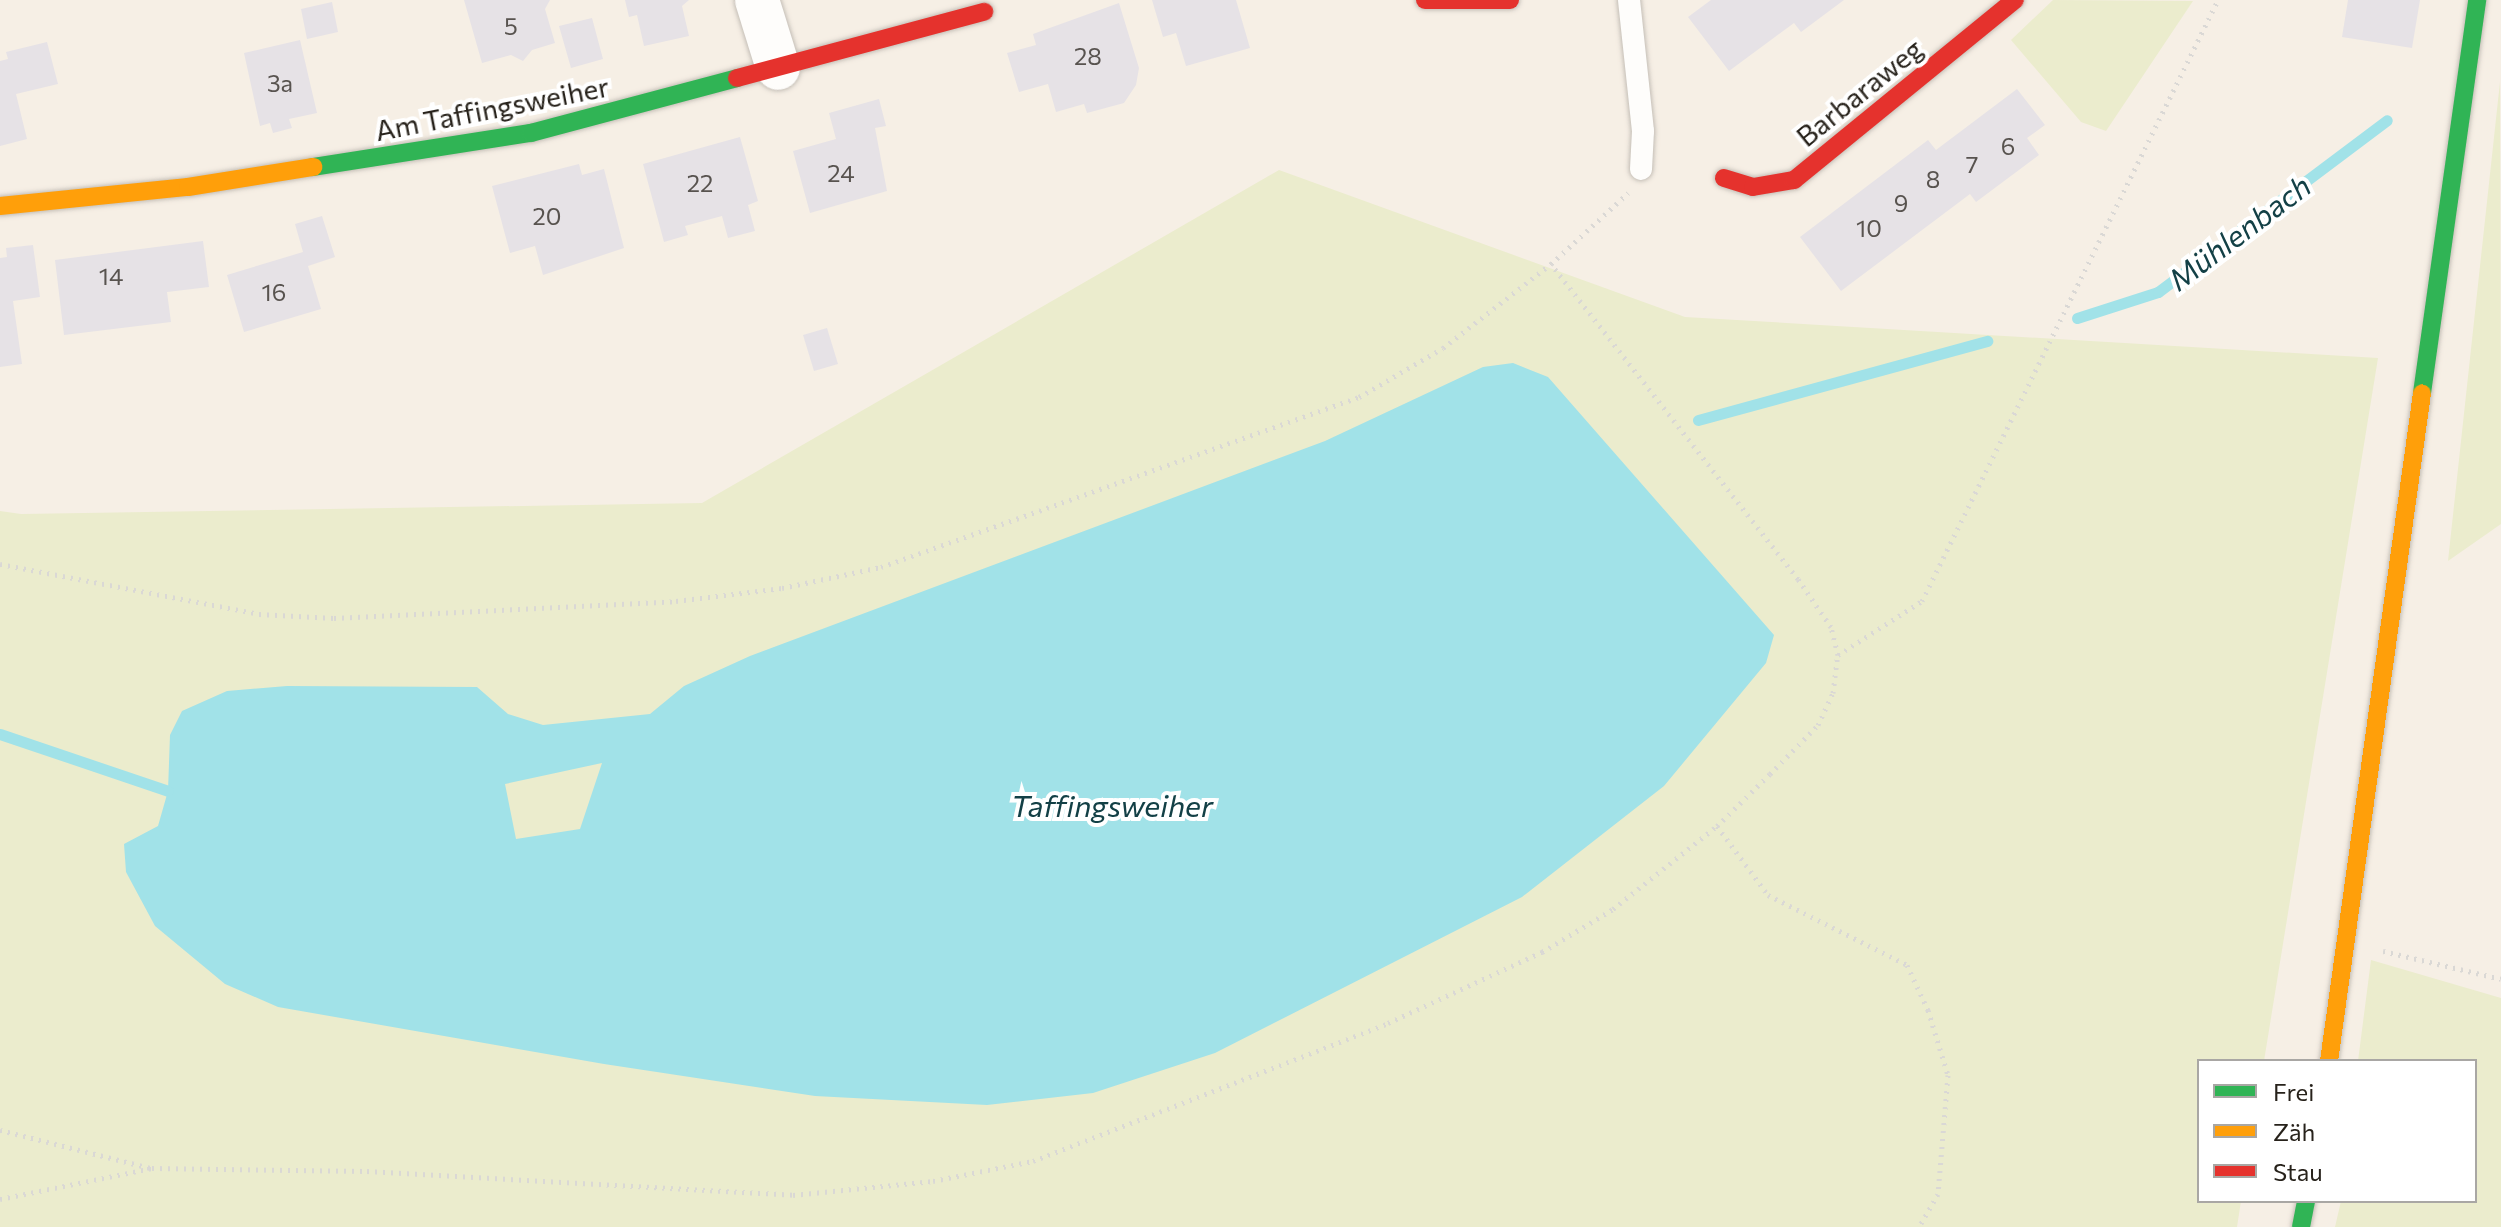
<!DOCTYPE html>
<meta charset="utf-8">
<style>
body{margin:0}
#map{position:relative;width:2501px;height:1227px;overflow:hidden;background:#f6efe5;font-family:Commissioner,sans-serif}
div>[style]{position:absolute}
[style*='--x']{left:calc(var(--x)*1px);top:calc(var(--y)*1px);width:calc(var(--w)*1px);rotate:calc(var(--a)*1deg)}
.green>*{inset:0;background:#ebeccd}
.water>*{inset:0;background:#a1e2e8}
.stream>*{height:11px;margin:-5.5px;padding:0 5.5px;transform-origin:5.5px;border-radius:5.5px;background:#a1e2e8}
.building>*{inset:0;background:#e6e2e6}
.path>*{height:5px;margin-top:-2.5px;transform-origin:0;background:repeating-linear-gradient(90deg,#dad8d5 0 2px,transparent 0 8px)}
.roads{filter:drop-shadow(0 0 2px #c5bfb7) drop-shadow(0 0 2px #c5bfb7)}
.lane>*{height:22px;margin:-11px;padding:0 11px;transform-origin:11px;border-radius:11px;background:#fefdfb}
.street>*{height:44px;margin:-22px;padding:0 22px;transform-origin:22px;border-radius:22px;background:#fefdfb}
.fast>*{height:18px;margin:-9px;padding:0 9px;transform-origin:9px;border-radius:9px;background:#30b455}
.slow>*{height:18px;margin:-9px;padding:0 9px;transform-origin:9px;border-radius:9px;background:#ff9f0a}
.jam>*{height:18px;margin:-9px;padding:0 9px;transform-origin:9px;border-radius:9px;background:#e5322d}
span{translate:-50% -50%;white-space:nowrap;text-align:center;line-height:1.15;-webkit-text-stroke:8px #fff;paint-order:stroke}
.number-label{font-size:24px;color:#58534f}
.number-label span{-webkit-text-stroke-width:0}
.street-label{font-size:28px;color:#27221b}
.water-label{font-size:30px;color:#134046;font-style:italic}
.legend{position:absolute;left:2197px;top:1059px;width:280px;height:144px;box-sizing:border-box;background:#fff;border:2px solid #a9a7a4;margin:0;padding:10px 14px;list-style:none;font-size:24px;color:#27221b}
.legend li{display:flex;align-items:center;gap:16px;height:40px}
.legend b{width:40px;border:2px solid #a9a7a4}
</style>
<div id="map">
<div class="green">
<div style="clip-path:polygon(2053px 0,2193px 1px,2106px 131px,2081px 122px,2011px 40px)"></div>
<div style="clip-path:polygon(2500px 82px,2501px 524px,2448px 561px)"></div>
<div style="clip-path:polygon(1279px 170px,1685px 317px,2378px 358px,2264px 1061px,2199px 1061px,2199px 1201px,2241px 1201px,2237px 1227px,0 1227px,0 511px,21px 514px,702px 503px)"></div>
<div style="clip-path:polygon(2371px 960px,2501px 998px,2501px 1227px,2335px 1227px,2341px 1201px,2475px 1201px,2475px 1061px,2358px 1061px)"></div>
</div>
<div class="water">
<div style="clip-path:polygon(evenodd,1513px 363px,1548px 377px,1774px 635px,1766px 663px,1664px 786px,1522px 897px,1215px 1053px,1093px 1093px,987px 1105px,815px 1096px,604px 1064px,278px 1007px,225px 984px,155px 926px,126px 872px,124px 844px,158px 826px,168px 791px,170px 735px,182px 711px,227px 691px,287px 686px,477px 687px,508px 714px,543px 725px,650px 714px,684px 686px,750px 656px,1325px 441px,1483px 367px,1513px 363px,602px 763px,580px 829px,516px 839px,505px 784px,602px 763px)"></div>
</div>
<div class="stream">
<div style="--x:2077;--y:318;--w:85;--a:-17.8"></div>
<div style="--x:2158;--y:292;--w:286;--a:-36.9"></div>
<div style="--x:1698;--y:420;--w:300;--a:-15.3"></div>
<div style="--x:0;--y:734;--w:177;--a:18.7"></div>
</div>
<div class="building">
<div style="clip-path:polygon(464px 0,550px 0,545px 9px,555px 43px,532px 50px,523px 61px,511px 55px,482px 63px)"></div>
<div style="clip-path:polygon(625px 0,689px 0,682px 6px,689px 36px,644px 46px,637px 15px,629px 17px)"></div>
<div style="clip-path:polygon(1152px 0,1236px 0,1250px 48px,1186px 66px,1176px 33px,1163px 37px)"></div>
<div style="clip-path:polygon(1711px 0,1844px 0,1801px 32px,1794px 23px,1729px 71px,1688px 17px)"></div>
<div style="clip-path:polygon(2348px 0,2420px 0,2412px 48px,2342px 37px)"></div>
<div style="clip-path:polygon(332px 2px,338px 32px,307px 39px,301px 9px)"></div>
<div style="clip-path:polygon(1119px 3px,1139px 68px,1136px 85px,1124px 103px,1087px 113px,1084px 104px,1056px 112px,1048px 84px,1019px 92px,1007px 53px,1036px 45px,1033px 34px)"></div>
<div style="clip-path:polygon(592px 18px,603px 59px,571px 68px,559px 26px)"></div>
<div style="clip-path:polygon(300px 40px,317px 113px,289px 119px,292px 128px,273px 133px,270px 123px,260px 126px,244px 53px)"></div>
<div style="clip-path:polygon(47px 42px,58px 84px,16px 94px,27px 139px,0 146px,0 61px,8px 59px,6px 52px)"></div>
<div style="clip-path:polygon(2017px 89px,2045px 125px,2027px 138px,2039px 155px,1976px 202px,1970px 194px,1841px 291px,1800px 237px,1928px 140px,1936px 150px)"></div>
<div style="clip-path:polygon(879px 99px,886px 126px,875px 128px,887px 191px,810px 213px,793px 151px,836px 139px,829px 113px)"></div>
<div style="clip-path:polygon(740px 137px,758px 201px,748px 205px,755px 231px,728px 238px,722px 216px,685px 226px,688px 235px,664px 242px,643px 164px)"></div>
<div style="clip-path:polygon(579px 164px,582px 175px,604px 169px,624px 248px,543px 275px,535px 246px,510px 253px,492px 186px)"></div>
<div style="clip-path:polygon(322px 216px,335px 257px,308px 266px,321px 309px,244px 332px,227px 275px,303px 252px,295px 224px)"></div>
<div style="clip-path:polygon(203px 241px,209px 287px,167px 292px,171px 322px,64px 335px,55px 260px)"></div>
<div style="clip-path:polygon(33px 245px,40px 297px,13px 301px,22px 364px,0 367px,0 258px,7px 257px,6px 248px)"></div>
<div style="clip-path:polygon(827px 328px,838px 364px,814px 371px,803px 335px)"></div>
</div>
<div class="path">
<div style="--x:0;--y:564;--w:264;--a:10.9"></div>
<div style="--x:259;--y:614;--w:75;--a:3.1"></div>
<div style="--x:334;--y:618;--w:342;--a:-2.8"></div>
<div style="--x:676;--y:601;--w:107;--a:-7"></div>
<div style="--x:782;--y:588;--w:101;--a:-12"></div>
<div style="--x:881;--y:567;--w:507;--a:-19.58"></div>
<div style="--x:1359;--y:397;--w:97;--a:-30.3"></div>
<div style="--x:1443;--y:348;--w:137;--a:-37.9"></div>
<div style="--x:1551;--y:264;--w:105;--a:-42.7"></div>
<div style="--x:1838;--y:655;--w:100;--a:-32.7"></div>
<div style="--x:1922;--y:601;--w:670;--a:-63.78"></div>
<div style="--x:1717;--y:826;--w:86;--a:53.5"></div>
<div style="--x:1768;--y:895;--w:156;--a:26.7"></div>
<div style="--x:1907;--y:965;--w:50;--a:65"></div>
<div style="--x:1928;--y:1010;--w:68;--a:72.9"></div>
<div style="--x:1948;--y:1075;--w:119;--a:94.8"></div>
<div style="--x:1938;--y:1194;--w:38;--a:120"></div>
<div style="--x:2383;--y:951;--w:121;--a:13.3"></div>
<div style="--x:0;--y:1130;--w:155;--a:14.2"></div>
<div style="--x:0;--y:1199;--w:155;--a:-11.5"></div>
<div style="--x:152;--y:1168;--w:215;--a:0.8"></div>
<div style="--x:367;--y:1171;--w:427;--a:3.2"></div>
<div style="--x:793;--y:1195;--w:141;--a:-5.7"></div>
<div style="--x:933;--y:1181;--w:102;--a:-11.3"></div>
<div style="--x:1033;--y:1161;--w:381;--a:-21.2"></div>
<div style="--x:1388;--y:1023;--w:170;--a:-24.8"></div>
<div style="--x:1542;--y:952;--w:83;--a:-31.2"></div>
<div style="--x:1613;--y:909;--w:133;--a:-38.6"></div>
<div style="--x:1717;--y:826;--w:74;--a:-44.5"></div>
<div style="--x:1770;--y:774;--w:69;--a:-45.6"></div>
<div style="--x:1818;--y:725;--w:35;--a:-65"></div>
<div style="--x:1833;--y:693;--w:38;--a:-83"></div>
<div style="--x:1838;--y:655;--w:29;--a:-104"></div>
<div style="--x:1831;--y:627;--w:58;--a:-124.5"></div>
<div style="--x:1798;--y:579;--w:400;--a:-128.1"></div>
</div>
<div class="roads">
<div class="lane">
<div style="--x:1629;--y:0;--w:132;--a:83.9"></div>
<div style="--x:1643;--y:131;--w:38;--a:93"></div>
</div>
<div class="street">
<div style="--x:757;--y:0;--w:71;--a:72.8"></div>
</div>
<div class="fast">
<div style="--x:313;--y:167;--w:221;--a:-8.9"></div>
<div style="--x:531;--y:133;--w:213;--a:-14.9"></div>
<div style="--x:2422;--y:393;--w:397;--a:-82"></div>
<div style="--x:2301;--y:1227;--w:26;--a:-79"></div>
</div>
<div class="slow">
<div style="--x:0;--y:206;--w:189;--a:-5.8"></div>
<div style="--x:188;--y:187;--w:127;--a:-9.1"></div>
<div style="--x:2329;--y:1061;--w:674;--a:-82.07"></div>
</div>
<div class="jam">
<div style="--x:1425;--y:0;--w:85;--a:0"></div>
<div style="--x:737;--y:78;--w:256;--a:-15"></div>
<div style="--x:1724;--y:178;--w:30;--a:17"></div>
<div style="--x:1753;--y:187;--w:42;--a:-9.7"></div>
<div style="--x:1794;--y:180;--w:285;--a:-39.2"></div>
</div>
</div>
<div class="number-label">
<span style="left:511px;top:26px">5</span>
<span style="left:1088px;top:56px">28</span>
<span style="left:280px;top:83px">3a</span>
<span style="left:2008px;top:146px">6</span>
<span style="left:1972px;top:164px">7</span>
<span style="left:841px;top:173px">24</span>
<span style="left:1933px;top:179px">8</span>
<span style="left:700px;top:183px">22</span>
<span style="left:1901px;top:203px">9</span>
<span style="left:547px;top:216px">20</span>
<span style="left:1869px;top:228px">10</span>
<span style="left:111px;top:276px">14</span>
<span style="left:274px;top:292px">16</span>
</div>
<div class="street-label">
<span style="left:1859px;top:92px;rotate:-39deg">Barbaraweg</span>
<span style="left:492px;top:108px;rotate:-11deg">Am Taffingsweiher</span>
</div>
<div class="water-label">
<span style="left:2239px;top:232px;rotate:-37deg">Mühlenbach</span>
<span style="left:1112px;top:805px">Taffingsweiher</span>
</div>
<ul class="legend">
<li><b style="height:10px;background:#30b455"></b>Frei</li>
<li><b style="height:10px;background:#ff9f0a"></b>Zäh</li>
<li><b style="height:10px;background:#e5322d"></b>Stau</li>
</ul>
</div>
